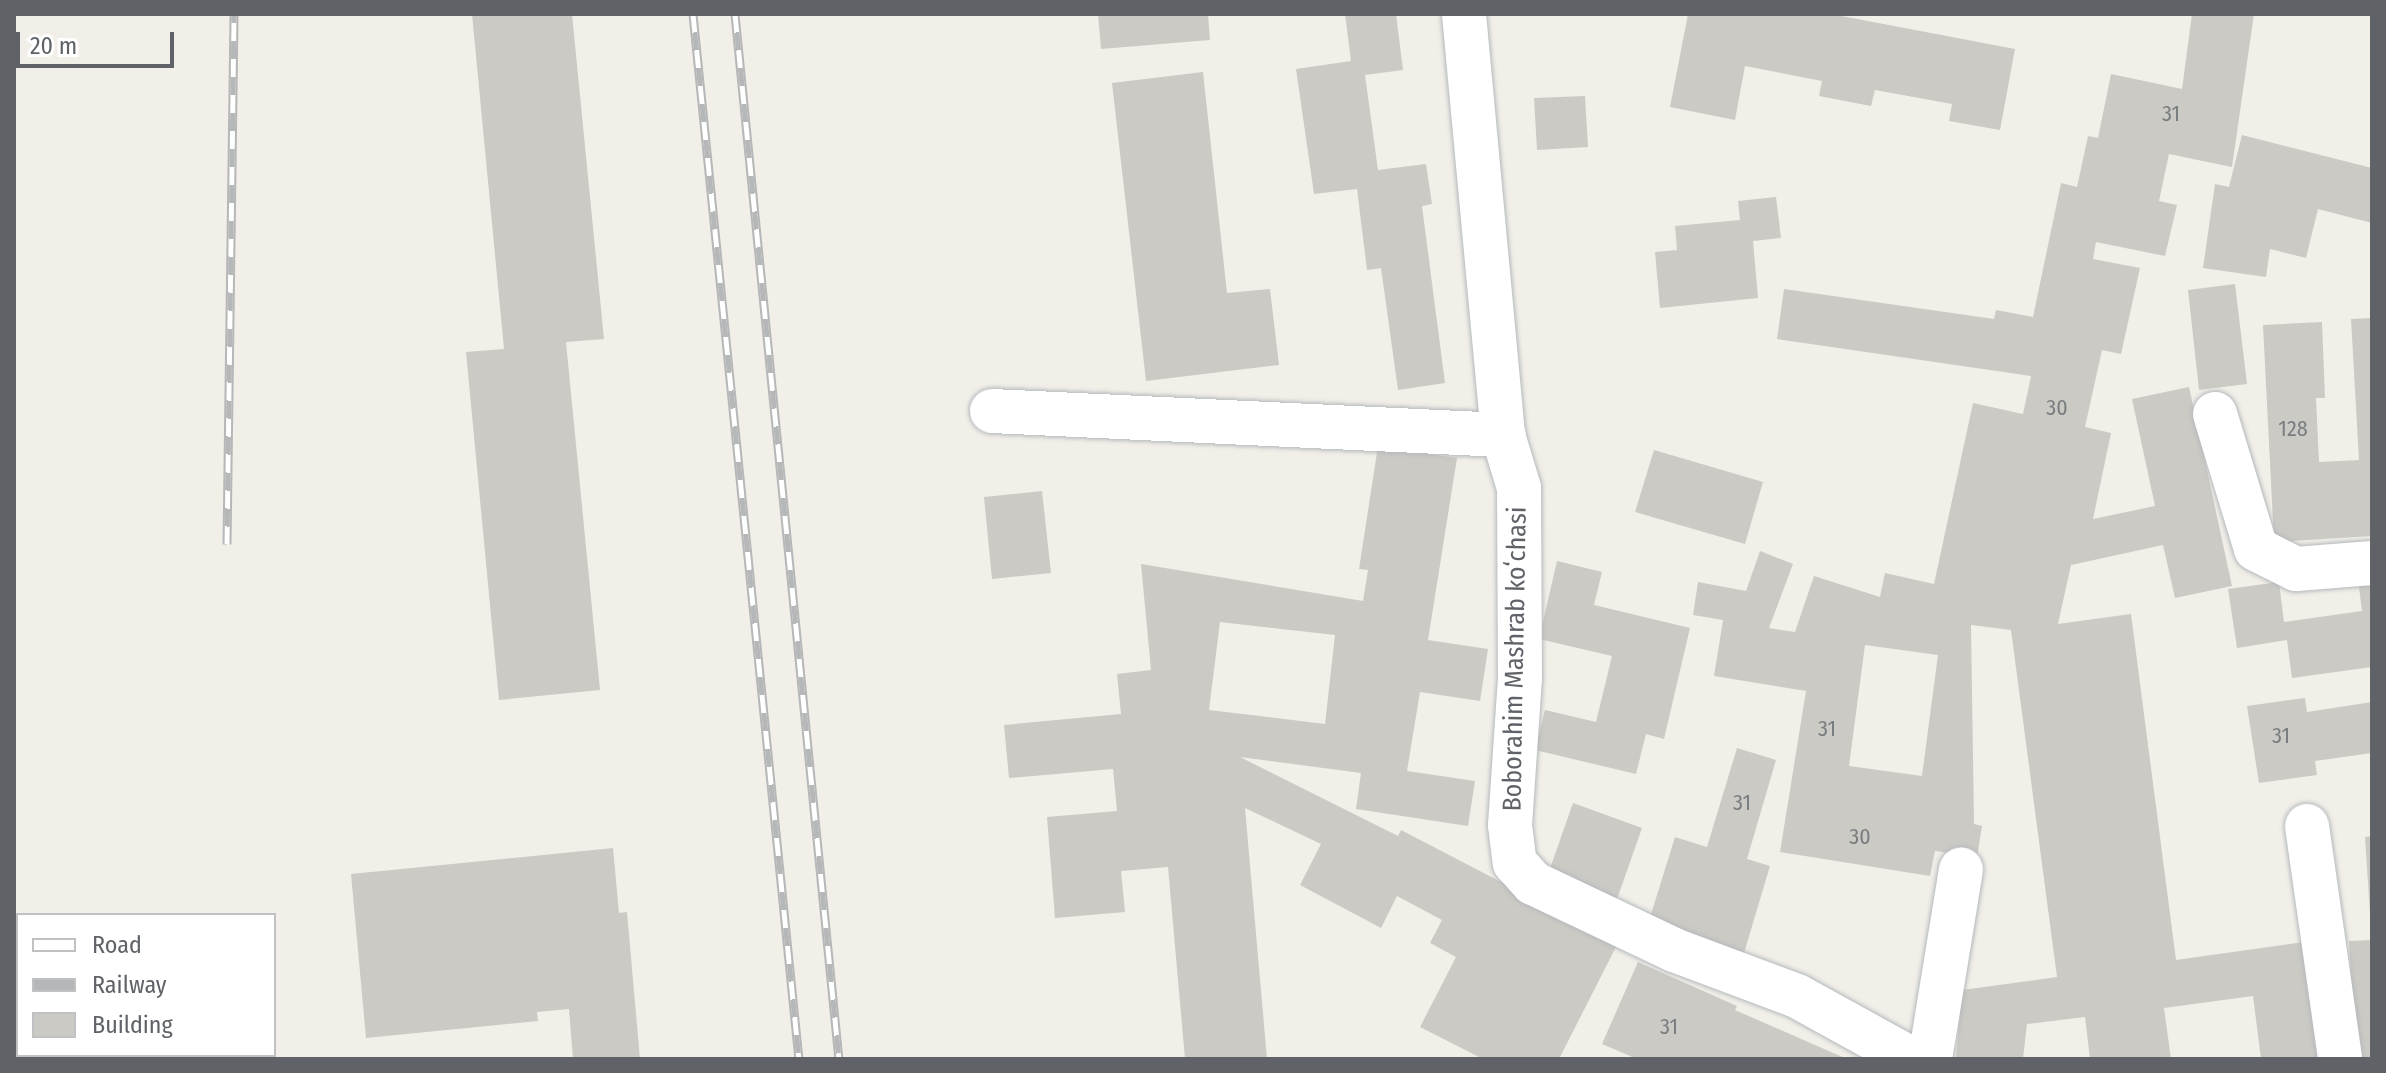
<!DOCTYPE html>
<meta charset="utf-8">
<style>
body{margin:0}
#map{position:relative;width:2386px;height:1073px;overflow:hidden;background:#f1efe8;font-family:"Fira Sans Condensed",sans-serif}
div>[style]{position:absolute}
[style*='--x']{left:calc(var(--x)*1px);top:calc(var(--y)*1px);width:calc(var(--w)*1px);rotate:calc(var(--a)*1deg)}
.building>*{inset:0;background:#cccac5}
.roads{filter:drop-shadow(0 0 2px #b5b8bc) drop-shadow(0 0 2px #b5b8bc)}
.minor>*{height:44px;margin:-22px;padding:0 22px;transform-origin:22px;border-radius:22px;background:#fff}
.rail>*{height:9px;margin-top:-4.5px;transform-origin:0;background:repeating-linear-gradient(90deg,#fff 0 18px,#b6b7b8 0 36px);box-sizing:border-box;border-block:2px solid #b6b7b8}
span{translate:-50% -50%;white-space:nowrap;text-align:center;line-height:1.15;-webkit-text-stroke:6px #fff;paint-order:stroke}
.number-label{font-size:22px;color:#7a7d7f}
.number-label span{-webkit-text-stroke-width:0}
.street-label{font-size:26px;color:#5f6368}
.frame{position:absolute;inset:0;border:16px solid #5f6368;pointer-events:none}
.legend{position:absolute;left:16px;top:913px;width:260px;height:144px;box-sizing:border-box;background:#fff;border:2px solid #bfc1c3;margin:0;padding:10px 14px;list-style:none;font-size:24px;color:#5f6368}
.legend li{display:flex;align-items:center;gap:16px;height:40px}
.legend b{width:40px;border:2px solid #bfc1c3}
.scale{position:absolute;left:16px;top:32px;width:158px;height:36px;box-sizing:border-box;border:4px solid #5f6368;border-top:0;padding-left:10px;font-size:24px;line-height:28px;white-space:nowrap;color:#5f6368;-webkit-text-stroke:6px #fff;paint-order:stroke}
</style>
<div id="map">
<div class="building">
<div style="clip-path:polygon(472px 14px,572px 14px,604px 339px,566px 342px,600px 690px,499px 700px,466px 352px,504px 349px)"></div>
<div style="clip-path:polygon(1098px 14px,1208px 14px,1210px 40px,1101px 49px)"></div>
<div style="clip-path:polygon(1345px 14px,1396px 14px,1403px 70px,1365px 75px,1378px 170px,1426px 164px,1432px 204px,1422px 206px,1445px 383px,1398px 390px,1381px 268px,1367px 270px,1357px 189px,1314px 194px,1296px 69px,1351px 61px)"></div>
<div style="clip-path:polygon(1688px 14px,1831px 14px,2015px 49px,2000px 130px,1949px 121px,1952px 104px,1875px 90px,1871px 106px,1819px 96px,1822px 81px,1745px 66px,1735px 120px,1670px 107px)"></div>
<div style="clip-path:polygon(evenodd,2192px 14px,2254px 14px,2232px 167px,2169px 154px,2159px 201px,2177px 205px,2165px 256px,2096px 242px,2093px 259px,2140px 268px,2121px 354px,2102px 350px,2085px 427px,2111px 433px,2093px 519px,2155px 506px,2132px 399px,2189px 387px,2232px 586px,2175px 598px,2163px 545px,2071px 565px,2058px 624px,2131px 614px,2176px 960px,2304px 942px,2320px 1059px,2261px 1059px,2253px 996px,2164px 1008px,2171px 1059px,2090px 1059px,2085px 1017px,2027px 1024px,2023px 1059px,1956px 1059px,1962px 990px,2057px 977px,2011px 630px,1971px 625px,1974px 824px,1982px 826px,1977px 857px,1935px 851px,1930px 876px,1780px 852px,1806px 691px,1714px 676px,1723px 620px,1693px 615px,1698px 582px,1746px 591px,1760px 551px,1793px 564px,1769px 628px,1795px 632px,1814px 576px,1880px 597px,1885px 573px,1934px 584px,1973px 403px,2023px 414px,2031px 376px,1777px 339px,1784px 289px,1994px 319px,1996px 310px,2033px 317px,2061px 183px,2077px 187px,2088px 136px,2098px 138px,2111px 74px,2182px 89px,2192px 14px,1865px 645px,1938px 655px,1922px 776px,1849px 766px,1865px 645px)"></div>
<div style="clip-path:polygon(1203px 72px,1227px 293px,1270px 289px,1279px 365px,1146px 381px,1112px 83px)"></div>
<div style="clip-path:polygon(1585px 96px,1588px 147px,1537px 150px,1534px 98px)"></div>
<div style="clip-path:polygon(2242px 135px,2372px 168px,2372px 223px,2318px 209px,2306px 258px,2270px 249px,2266px 277px,2203px 268px,2215px 184px,2229px 187px)"></div>
<div style="clip-path:polygon(1776px 197px,1781px 238px,1753px 241px,1758px 298px,1660px 308px,1655px 252px,1677px 250px,1675px 226px,1740px 220px,1738px 201px)"></div>
<div style="clip-path:polygon(2235px 284px,2247px 384px,2199px 390px,2188px 290px)"></div>
<div style="clip-path:polygon(2372px 318px,2372px 536px,2274px 542px,2263px 325px,2322px 322px,2325px 398px,2316px 398px,2319px 462px,2359px 460px,2351px 319px)"></div>
<div style="clip-path:polygon(evenodd,1378px 446px,1457px 458px,1428px 640px,1488px 649px,1480px 701px,1420px 692px,1407px 771px,1475px 781px,1468px 826px,1356px 809px,1361px 773px,1240px 757px,1398px 836px,1401px 830px,1618px 943px,1559px 1059px,1483px 1059px,1420px 1027px,1456px 957px,1430px 943px,1442px 920px,1397px 896px,1381px 928px,1300px 885px,1321px 844px,1245px 808px,1267px 1059px,1185px 1059px,1168px 867px,1121px 871px,1125px 912px,1055px 918px,1047px 817px,1117px 811px,1113px 769px,1009px 778px,1004px 725px,1121px 714px,1117px 674px,1151px 670px,1141px 564px,1363px 601px,1368px 570px,1359px 569px,1378px 446px,1220px 622px,1335px 635px,1325px 724px,1209px 710px,1220px 622px)"></div>
<div style="clip-path:polygon(1654px 450px,1763px 482px,1745px 544px,1635px 512px)"></div>
<div style="clip-path:polygon(1042px 491px,1051px 573px,992px 579px,984px 497px)"></div>
<div style="clip-path:polygon(1557px 561px,1602px 572px,1594px 605px,1690px 628px,1664px 739px,1646px 734px,1636px 774px,1535px 750px,1545px 710px,1596px 722px,1612px 656px,1539px 639px)"></div>
<div style="clip-path:polygon(2372px 569px,2372px 667px,2292px 678px,2287px 640px,2237px 648px,2228px 589px,2279px 582px,2284px 622px,2362px 611px,2357px 571px)"></div>
<div style="clip-path:polygon(2305px 698px,2307px 712px,2372px 702px,2372px 753px,2315px 761px,2317px 775px,2259px 783px,2247px 706px)"></div>
<div style="clip-path:polygon(1737px 748px,1776px 760px,1747px 859px,1770px 866px,1744px 953px,1648px 924px,1675px 837px,1707px 847px)"></div>
<div style="clip-path:polygon(1573px 803px,1642px 828px,1616px 902px,1547px 877px)"></div>
<div style="clip-path:polygon(2372px 836px,2372px 914px,2370px 914px,2365px 837px)"></div>
<div style="clip-path:polygon(613px 848px,619px 913px,627px 912px,640px 1059px,573px 1059px,569px 1009px,537px 1012px,538px 1021px,366px 1038px,351px 874px)"></div>
<div style="clip-path:polygon(2372px 940px,2372px 1059px,2356px 1059px,2349px 941px)"></div>
<div style="clip-path:polygon(1638px 962px,1737px 1006px,1735px 1010px,1847px 1059px,1637px 1059px,1602px 1044px)"></div>
</div>
<div class="roads">
<div class="minor">
<div style="--x:1464;--y:14;--w:423;--a:84.7"></div>
<div style="--x:1503;--y:435;--w:55;--a:73.2"></div>
<div style="--x:1519;--y:488;--w:190;--a:89.7"></div>
<div style="--x:1520;--y:678;--w:147;--a:93.9"></div>
<div style="--x:1510;--y:825;--w:38;--a:83"></div>
<div style="--x:1515;--y:863;--w:27;--a:48"></div>
<div style="--x:1533;--y:883;--w:156;--a:25.4"></div>
<div style="--x:1674;--y:950;--w:131;--a:20.5"></div>
<div style="--x:1797;--y:996;--w:130;--a:28.9"></div>
<div style="--x:992;--y:411;--w:512;--a:2.69"></div>
<div style="--x:2215;--y:414;--w:141;--a:73.1"></div>
<div style="--x:2256;--y:549;--w:45;--a:26.6"></div>
<div style="--x:2296;--y:569;--w:76;--a:-4.5"></div>
<div style="--x:2307;--y:826;--w:235;--a:81.9"></div>
<div style="--x:1930;--y:1059;--w:192;--a:-80.7"></div>
</div>
</div>
<div class="rail">
<div style="--x:693;--y:14;--w:1050;--a:84.21"></div>
<div style="--x:735;--y:14;--w:1050;--a:84.32"></div>
<div style="--x:227;--y:544;--w:530;--a:-89.24"></div>
</div>
<div class="number-label">
<span style="left:2171px;top:114px">31</span>
<span style="left:2057px;top:408px">30</span>
<span style="left:2293px;top:429px">128</span>
<span style="left:1827px;top:729px">31</span>
<span style="left:2281px;top:736px">31</span>
<span style="left:1742px;top:803px">31</span>
<span style="left:1860px;top:837px">30</span>
<span style="left:1669px;top:1027px">31</span>
</div>
<div class="street-label">
<span style="left:1515px;top:659px;rotate:-89deg">Boborahim Mashrab koʻchasi</span>
</div>
<div class="frame"></div>
<ul class="legend">
<li><b style="height:10px;background:#fff"></b>Road</li>
<li><b style="height:10px;background:#b6b7b8"></b>Railway</li>
<li><b style="height:22px;background:#cccac5"></b>Building</li>
</ul>
<div class="scale">20 m</div>
</div>
